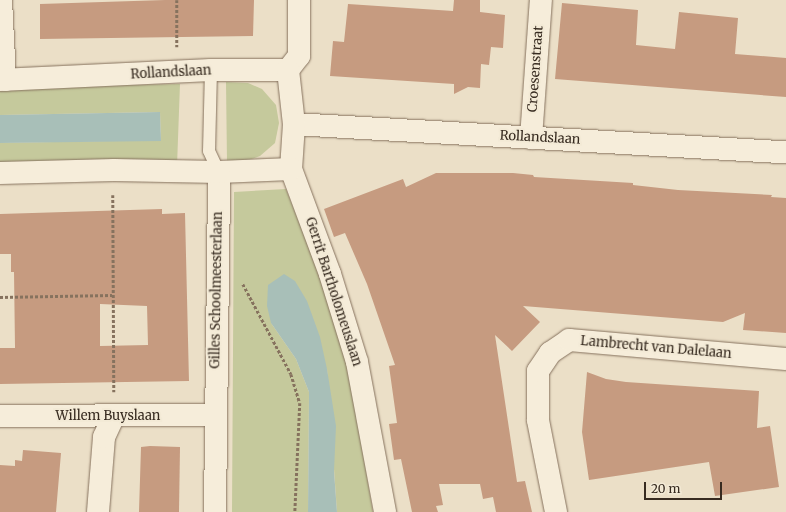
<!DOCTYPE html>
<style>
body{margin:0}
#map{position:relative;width:786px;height:512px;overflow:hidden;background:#ebdfc7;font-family:Merriweather,serif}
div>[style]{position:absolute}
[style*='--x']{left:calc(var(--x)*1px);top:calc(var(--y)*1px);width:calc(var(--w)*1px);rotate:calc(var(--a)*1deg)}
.green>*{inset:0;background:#c5c99c}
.water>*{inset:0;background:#a8bfb8}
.building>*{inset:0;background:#c69b80}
.path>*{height:2.5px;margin-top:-1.25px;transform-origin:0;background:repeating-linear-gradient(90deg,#86725e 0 3px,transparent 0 5px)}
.roads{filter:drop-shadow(0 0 1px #86725e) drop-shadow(0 0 1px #86725e)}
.lane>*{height:12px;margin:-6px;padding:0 6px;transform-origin:6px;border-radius:6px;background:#f6edda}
.street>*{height:22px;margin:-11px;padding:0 11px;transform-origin:11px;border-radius:11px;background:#f6edda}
.secondary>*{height:22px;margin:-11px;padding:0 11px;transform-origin:11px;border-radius:11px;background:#f6edda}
span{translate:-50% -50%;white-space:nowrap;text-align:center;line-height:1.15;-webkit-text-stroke:4px #f3ead6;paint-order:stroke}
.street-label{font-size:13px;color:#372b20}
.scale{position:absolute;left:644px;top:482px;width:78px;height:18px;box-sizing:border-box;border:2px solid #372b20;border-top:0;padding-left:5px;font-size:12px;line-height:14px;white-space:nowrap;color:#372b20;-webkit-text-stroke:3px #f3ead6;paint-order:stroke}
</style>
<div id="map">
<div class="green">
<div style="clip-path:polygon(226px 82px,248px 83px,262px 89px,276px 105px,279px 123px,275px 143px,260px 156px,249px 160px,227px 162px)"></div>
<div style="clip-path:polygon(180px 84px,177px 166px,0 168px,0 143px,161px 140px,160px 112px,0 115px,0 87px)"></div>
<div style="clip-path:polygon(286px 189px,343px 335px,373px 512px,337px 512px,327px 369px,271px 323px,296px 359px,309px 392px,308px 512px,232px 512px,234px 192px)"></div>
</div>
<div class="water">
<div style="clip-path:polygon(160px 112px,161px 141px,0 143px,0 115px)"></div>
<div style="clip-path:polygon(284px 274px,295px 281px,307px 301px,320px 337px,327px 369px,336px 426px,334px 471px,337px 512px,308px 512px,309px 392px,296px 359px,271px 323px,267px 306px,268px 285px)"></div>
</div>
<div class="building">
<div style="clip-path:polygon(165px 0,254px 0,253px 36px,40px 39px,40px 4px)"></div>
<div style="clip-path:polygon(454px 0,480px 0,480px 12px,505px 15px,503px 48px,491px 47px,489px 65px,481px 64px,480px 88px,468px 87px,454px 94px,454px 84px,330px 76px,333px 41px,344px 42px,348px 4px,453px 11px)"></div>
<div style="clip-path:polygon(562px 3px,638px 10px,636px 45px,675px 49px,679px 12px,738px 18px,735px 54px,786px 58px,786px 97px,555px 79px)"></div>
<div style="clip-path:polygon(436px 173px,513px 173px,533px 175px,534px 177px,633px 183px,633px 185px,678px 190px,772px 195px,771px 197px,786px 198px,786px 333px,743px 330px,745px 313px,723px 322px,523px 306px,540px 322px,512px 351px,495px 335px,517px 482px,525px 481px,532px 512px,496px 512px,493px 497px,483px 499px,480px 484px,439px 484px,443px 505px,436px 506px,438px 512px,412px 512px,401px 459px,394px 460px,389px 424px,397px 423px,389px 366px,395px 365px,367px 284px,345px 233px,334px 237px,324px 209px,403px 179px,406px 187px)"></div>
<div style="clip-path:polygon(evenodd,162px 209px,162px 214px,185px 213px,189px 381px,0 384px,0 348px,15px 348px,14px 272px,11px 272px,11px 254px,0 254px,0 214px,162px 209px,100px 304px,147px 306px,148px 345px,100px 346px,100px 304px)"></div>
<div style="clip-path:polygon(587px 372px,606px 379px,626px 382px,759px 391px,757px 428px,770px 426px,779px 487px,715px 496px,709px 462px,589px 480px,582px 432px)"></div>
<div style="clip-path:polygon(150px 446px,180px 447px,179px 512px,139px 512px,141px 447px)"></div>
<div style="clip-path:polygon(23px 450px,61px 453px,56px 512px,0 512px,0 465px,15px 466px,15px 460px,22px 461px)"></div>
</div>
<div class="path">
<div style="--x:177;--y:0;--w:47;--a:90"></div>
<div style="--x:113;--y:195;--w:197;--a:89.7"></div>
<div style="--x:243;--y:284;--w:102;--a:61.9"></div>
<div style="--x:291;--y:374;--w:30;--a:73"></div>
<div style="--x:300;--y:403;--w:109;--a:92.6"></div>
<div style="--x:0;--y:297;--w:112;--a:-1"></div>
</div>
<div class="roads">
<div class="lane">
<div style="--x:211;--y:70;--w:81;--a:91.4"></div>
<div style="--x:209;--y:151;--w:23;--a:65"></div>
</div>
<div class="street">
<div style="--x:1;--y:0;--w:80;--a:87.1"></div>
<div style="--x:288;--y:70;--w:18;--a:-52"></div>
<div style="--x:299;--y:56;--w:56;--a:-90"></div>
<div style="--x:294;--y:124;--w:493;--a:3.3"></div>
<div style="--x:531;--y:138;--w:138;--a:-85.9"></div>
<div style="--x:291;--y:169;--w:112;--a:69.6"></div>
<div style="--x:330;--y:274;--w:92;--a:72.9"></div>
<div style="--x:357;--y:362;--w:153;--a:79.4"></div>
<div style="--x:0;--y:416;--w:215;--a:-0.3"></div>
<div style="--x:98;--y:512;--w:75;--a:-85.4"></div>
<div style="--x:104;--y:437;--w:23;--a:-65"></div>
<div style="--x:215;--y:512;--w:340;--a:-89.3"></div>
<div style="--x:556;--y:512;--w:94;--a:-101.1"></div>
<div style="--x:538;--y:420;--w:49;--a:-90"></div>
<div style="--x:538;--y:371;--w:22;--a:-56"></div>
<div style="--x:550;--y:353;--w:23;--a:-34"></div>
<div style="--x:569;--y:340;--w:218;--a:5"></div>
</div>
<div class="secondary">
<div style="--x:0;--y:80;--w:211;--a:-2.7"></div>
<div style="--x:211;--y:70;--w:77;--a:0"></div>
<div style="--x:288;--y:70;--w:54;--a:83.7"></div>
<div style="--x:294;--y:124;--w:45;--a:93.8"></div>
<div style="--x:291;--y:169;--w:72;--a:177.6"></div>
<div style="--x:219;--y:172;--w:105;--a:-178.9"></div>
<div style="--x:114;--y:170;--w:114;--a:178.5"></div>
</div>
</div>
<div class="street-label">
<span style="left:536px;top:69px;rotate:-86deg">Croesenstraat</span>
<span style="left:171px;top:73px;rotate:-3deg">Rollandslaan</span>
<span style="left:540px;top:138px;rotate:3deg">Rollandslaan</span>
<span style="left:217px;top:290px;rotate:-89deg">Gilles Schoolmeesterlaan</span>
<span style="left:333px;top:292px;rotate:72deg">Gerrit Bartholomeuslaan</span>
<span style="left:656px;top:348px;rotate:5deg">Lambrecht van Dalelaan</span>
<span style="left:108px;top:416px">Willem Buyslaan</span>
</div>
<div class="scale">20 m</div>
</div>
